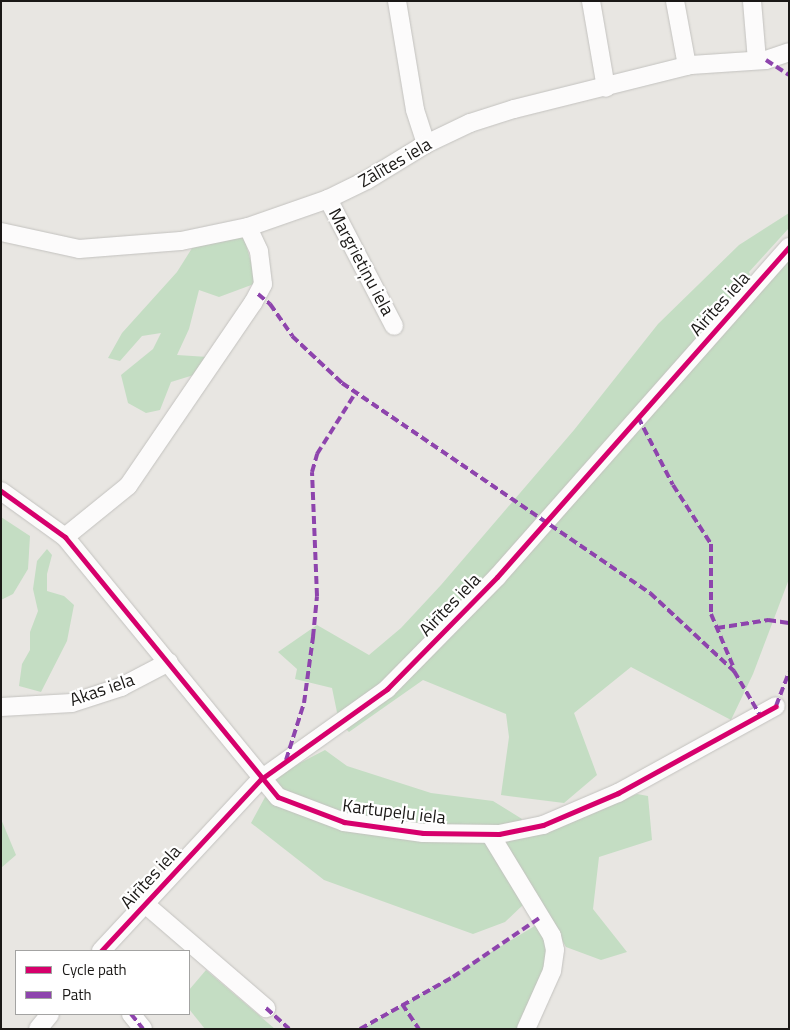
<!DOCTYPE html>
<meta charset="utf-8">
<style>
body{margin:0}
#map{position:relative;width:790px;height:1030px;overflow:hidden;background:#e8e6e2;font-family:"Titillium Web",sans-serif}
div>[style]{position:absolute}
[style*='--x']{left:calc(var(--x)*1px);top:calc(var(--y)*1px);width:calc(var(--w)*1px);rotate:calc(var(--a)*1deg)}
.green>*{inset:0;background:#c4ddc3}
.roads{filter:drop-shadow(0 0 1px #c3c2bf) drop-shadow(0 0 1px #c3c2bf)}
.minor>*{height:18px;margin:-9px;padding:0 9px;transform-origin:9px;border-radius:9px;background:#fcfbfb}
.quiet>*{height:4px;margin-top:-2px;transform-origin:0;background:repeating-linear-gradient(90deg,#8e44ad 0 8px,transparent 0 12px)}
.cycleway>*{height:5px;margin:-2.5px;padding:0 2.5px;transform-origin:2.5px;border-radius:2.5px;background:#d6006c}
span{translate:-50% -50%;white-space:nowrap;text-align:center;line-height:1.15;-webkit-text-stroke:4.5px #fff;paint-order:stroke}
.street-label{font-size:18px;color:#1a1816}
.frame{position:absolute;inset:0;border:2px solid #1a1816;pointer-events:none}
.legend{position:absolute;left:15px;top:950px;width:175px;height:65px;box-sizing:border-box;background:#fff;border:1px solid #a3a3a2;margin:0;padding:6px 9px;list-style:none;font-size:15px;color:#1a1816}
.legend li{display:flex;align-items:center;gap:10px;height:25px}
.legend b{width:25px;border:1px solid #a3a3a2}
</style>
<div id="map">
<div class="green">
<div style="clip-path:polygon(789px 213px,789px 228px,749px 272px,754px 285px,789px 256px,789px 579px,753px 674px,731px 720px,631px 667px,574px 713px,597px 775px,564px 803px,501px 795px,509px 737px,506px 714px,423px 680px,349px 732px,339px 722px,332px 688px,295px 679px,297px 669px,278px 652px,317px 625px,369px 655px,401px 628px,441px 585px,574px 430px,658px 324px,739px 245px)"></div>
<div style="clip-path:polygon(243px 234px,257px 283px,219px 297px,199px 290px,189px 329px,177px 355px,208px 357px,197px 374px,171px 382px,160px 410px,146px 413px,128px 403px,121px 375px,153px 349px,161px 333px,142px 336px,120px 361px,108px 358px,122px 333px,177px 272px,194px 245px)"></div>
<div style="clip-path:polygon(1px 517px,30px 536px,28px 569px,13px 594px,1px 600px)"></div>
<div style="clip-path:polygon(47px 549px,52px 555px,47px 574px,47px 591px,64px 596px,74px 605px,67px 641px,41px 692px,19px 686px,22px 664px,30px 650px,30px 632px,38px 611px,33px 589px,37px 561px)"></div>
<div style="clip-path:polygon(325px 750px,347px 766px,431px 793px,493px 801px,522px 819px,512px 837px,548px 829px,637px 794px,648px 796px,652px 840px,599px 857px,593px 909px,627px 952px,601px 960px,566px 947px,507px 848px,526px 902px,505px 922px,473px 934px,324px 880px,251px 823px,277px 775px)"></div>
<div style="clip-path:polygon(1px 819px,16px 855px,1px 868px)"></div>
<div style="clip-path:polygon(538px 924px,551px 953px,521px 1029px,362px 1029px)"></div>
<div style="clip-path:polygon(206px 970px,275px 1029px,205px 1029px,189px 1009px,189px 990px)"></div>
</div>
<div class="roads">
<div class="minor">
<div style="--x:397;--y:1;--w:110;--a:80.6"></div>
<div style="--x:415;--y:110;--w:36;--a:72"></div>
<div style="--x:591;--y:1;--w:88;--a:80.2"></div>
<div style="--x:675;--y:1;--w:66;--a:79.5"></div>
<div style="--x:752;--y:1;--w:59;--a:85.2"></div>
<div style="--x:328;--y:199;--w:143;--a:62.5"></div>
<div style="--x:1;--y:232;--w:80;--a:12.3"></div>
<div style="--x:79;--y:249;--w:102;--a:-4.5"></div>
<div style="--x:181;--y:241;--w:68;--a:-11.8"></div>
<div style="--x:248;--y:227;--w:85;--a:-19.3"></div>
<div style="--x:328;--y:199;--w:43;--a:-26"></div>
<div style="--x:367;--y:180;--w:69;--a:-31.4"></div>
<div style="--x:426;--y:144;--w:49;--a:-25.5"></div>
<div style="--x:470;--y:123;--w:46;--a:-17.7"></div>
<div style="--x:514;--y:109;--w:182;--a:-14"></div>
<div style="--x:691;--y:65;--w:75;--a:-3.8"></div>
<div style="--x:766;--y:60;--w:24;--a:-19"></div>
<div style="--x:1;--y:491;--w:79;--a:35.7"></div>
<div style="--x:65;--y:537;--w:336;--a:50.7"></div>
<div style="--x:278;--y:797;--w:71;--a:20.7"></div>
<div style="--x:344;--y:822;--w:80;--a:7.9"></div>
<div style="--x:423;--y:833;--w:76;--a:0.8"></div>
<div style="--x:499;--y:834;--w:45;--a:-11.6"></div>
<div style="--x:543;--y:825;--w:82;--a:-23.1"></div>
<div style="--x:618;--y:793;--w:180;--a:-28.8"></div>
<div style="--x:65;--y:537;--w:81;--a:-39"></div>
<div style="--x:128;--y:486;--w:222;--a:-55.7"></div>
<div style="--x:253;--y:303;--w:21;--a:-62"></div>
<div style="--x:263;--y:284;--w:33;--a:-97"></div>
<div style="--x:259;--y:251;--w:26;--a:-115"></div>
<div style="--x:1;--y:707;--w:71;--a:-3.2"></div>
<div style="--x:72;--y:703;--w:52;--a:-18.1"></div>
<div style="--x:121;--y:687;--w:54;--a:-27.5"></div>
<div style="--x:490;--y:834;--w:119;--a:58.7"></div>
<div style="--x:552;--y:936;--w:14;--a:78"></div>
<div style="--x:555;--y:950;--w:21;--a:98"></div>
<div style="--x:552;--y:971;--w:64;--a:114.1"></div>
<div style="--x:145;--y:904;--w:160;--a:40.7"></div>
<div style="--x:101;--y:951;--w:235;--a:-47.1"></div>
<div style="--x:261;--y:779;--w:155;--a:-35.5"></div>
<div style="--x:387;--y:689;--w:157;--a:-45.5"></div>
<div style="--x:497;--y:577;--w:441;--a:-48.5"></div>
<div style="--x:131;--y:1014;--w:19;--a:51"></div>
<div style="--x:38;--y:1029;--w:19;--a:-51"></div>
</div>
</div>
<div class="quiet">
<div style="--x:766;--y:60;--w:27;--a:33"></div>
<div style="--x:258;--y:294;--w:16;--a:40"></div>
<div style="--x:270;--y:304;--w:39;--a:55"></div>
<div style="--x:292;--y:336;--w:69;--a:43.2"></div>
<div style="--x:342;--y:383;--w:373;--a:34.3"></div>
<div style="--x:650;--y:593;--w:115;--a:42.9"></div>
<div style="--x:734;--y:671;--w:51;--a:59.4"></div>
<div style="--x:638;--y:417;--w:76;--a:62.8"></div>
<div style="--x:673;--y:485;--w:70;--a:57.2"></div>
<div style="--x:711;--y:544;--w:70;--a:90"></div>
<div style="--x:711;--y:614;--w:56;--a:67.1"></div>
<div style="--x:717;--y:628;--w:52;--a:-8.9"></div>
<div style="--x:768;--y:620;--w:21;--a:8"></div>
<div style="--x:776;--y:706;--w:36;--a:-69"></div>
<div style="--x:286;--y:760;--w:60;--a:-72.5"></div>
<div style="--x:304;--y:703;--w:67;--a:-82.2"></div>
<div style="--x:313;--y:637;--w:41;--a:-84.4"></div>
<div style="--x:317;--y:596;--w:124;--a:-92.3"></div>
<div style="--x:312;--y:472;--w:19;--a:-74"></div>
<div style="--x:317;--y:454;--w:73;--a:-57.8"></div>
<div style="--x:402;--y:1004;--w:30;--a:56"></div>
<div style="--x:266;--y:1008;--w:31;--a:42"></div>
<div style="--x:131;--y:1014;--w:19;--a:51"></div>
<div style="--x:360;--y:1029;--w:107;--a:-29.2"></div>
<div style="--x:453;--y:977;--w:107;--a:-34.3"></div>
</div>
<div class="cycleway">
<div style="--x:1;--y:491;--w:79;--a:35.7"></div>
<div style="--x:65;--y:537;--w:336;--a:50.7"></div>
<div style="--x:278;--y:797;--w:71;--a:20.7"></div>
<div style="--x:344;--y:822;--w:80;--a:7.9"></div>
<div style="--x:423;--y:833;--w:76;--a:0.8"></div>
<div style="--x:499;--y:834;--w:45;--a:-11.6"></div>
<div style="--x:543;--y:825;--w:82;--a:-23.1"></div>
<div style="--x:618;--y:793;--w:180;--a:-28.8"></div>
<div style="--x:101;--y:951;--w:235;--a:-47.1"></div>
<div style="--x:261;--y:779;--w:155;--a:-35.5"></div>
<div style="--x:387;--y:689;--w:157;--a:-45.5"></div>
<div style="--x:497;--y:577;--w:441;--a:-48.5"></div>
</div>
<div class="street-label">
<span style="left:395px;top:163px;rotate:-30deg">Zālītes iela</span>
<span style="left:361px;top:262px;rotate:62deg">Margrietiņu iela</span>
<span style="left:720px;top:304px;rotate:-48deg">Airītes iela</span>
<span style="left:450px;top:605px;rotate:-46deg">Airītes iela</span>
<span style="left:102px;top:690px;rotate:-19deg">Akas iela</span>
<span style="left:394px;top:812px;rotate:7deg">Kartupeļu iela</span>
<span style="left:151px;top:877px;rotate:-47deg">Airītes iela</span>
</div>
<div class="frame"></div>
<ul class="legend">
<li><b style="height:6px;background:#d6006c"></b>Cycle path</li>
<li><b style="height:6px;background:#8e44ad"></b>Path</li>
</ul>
</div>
